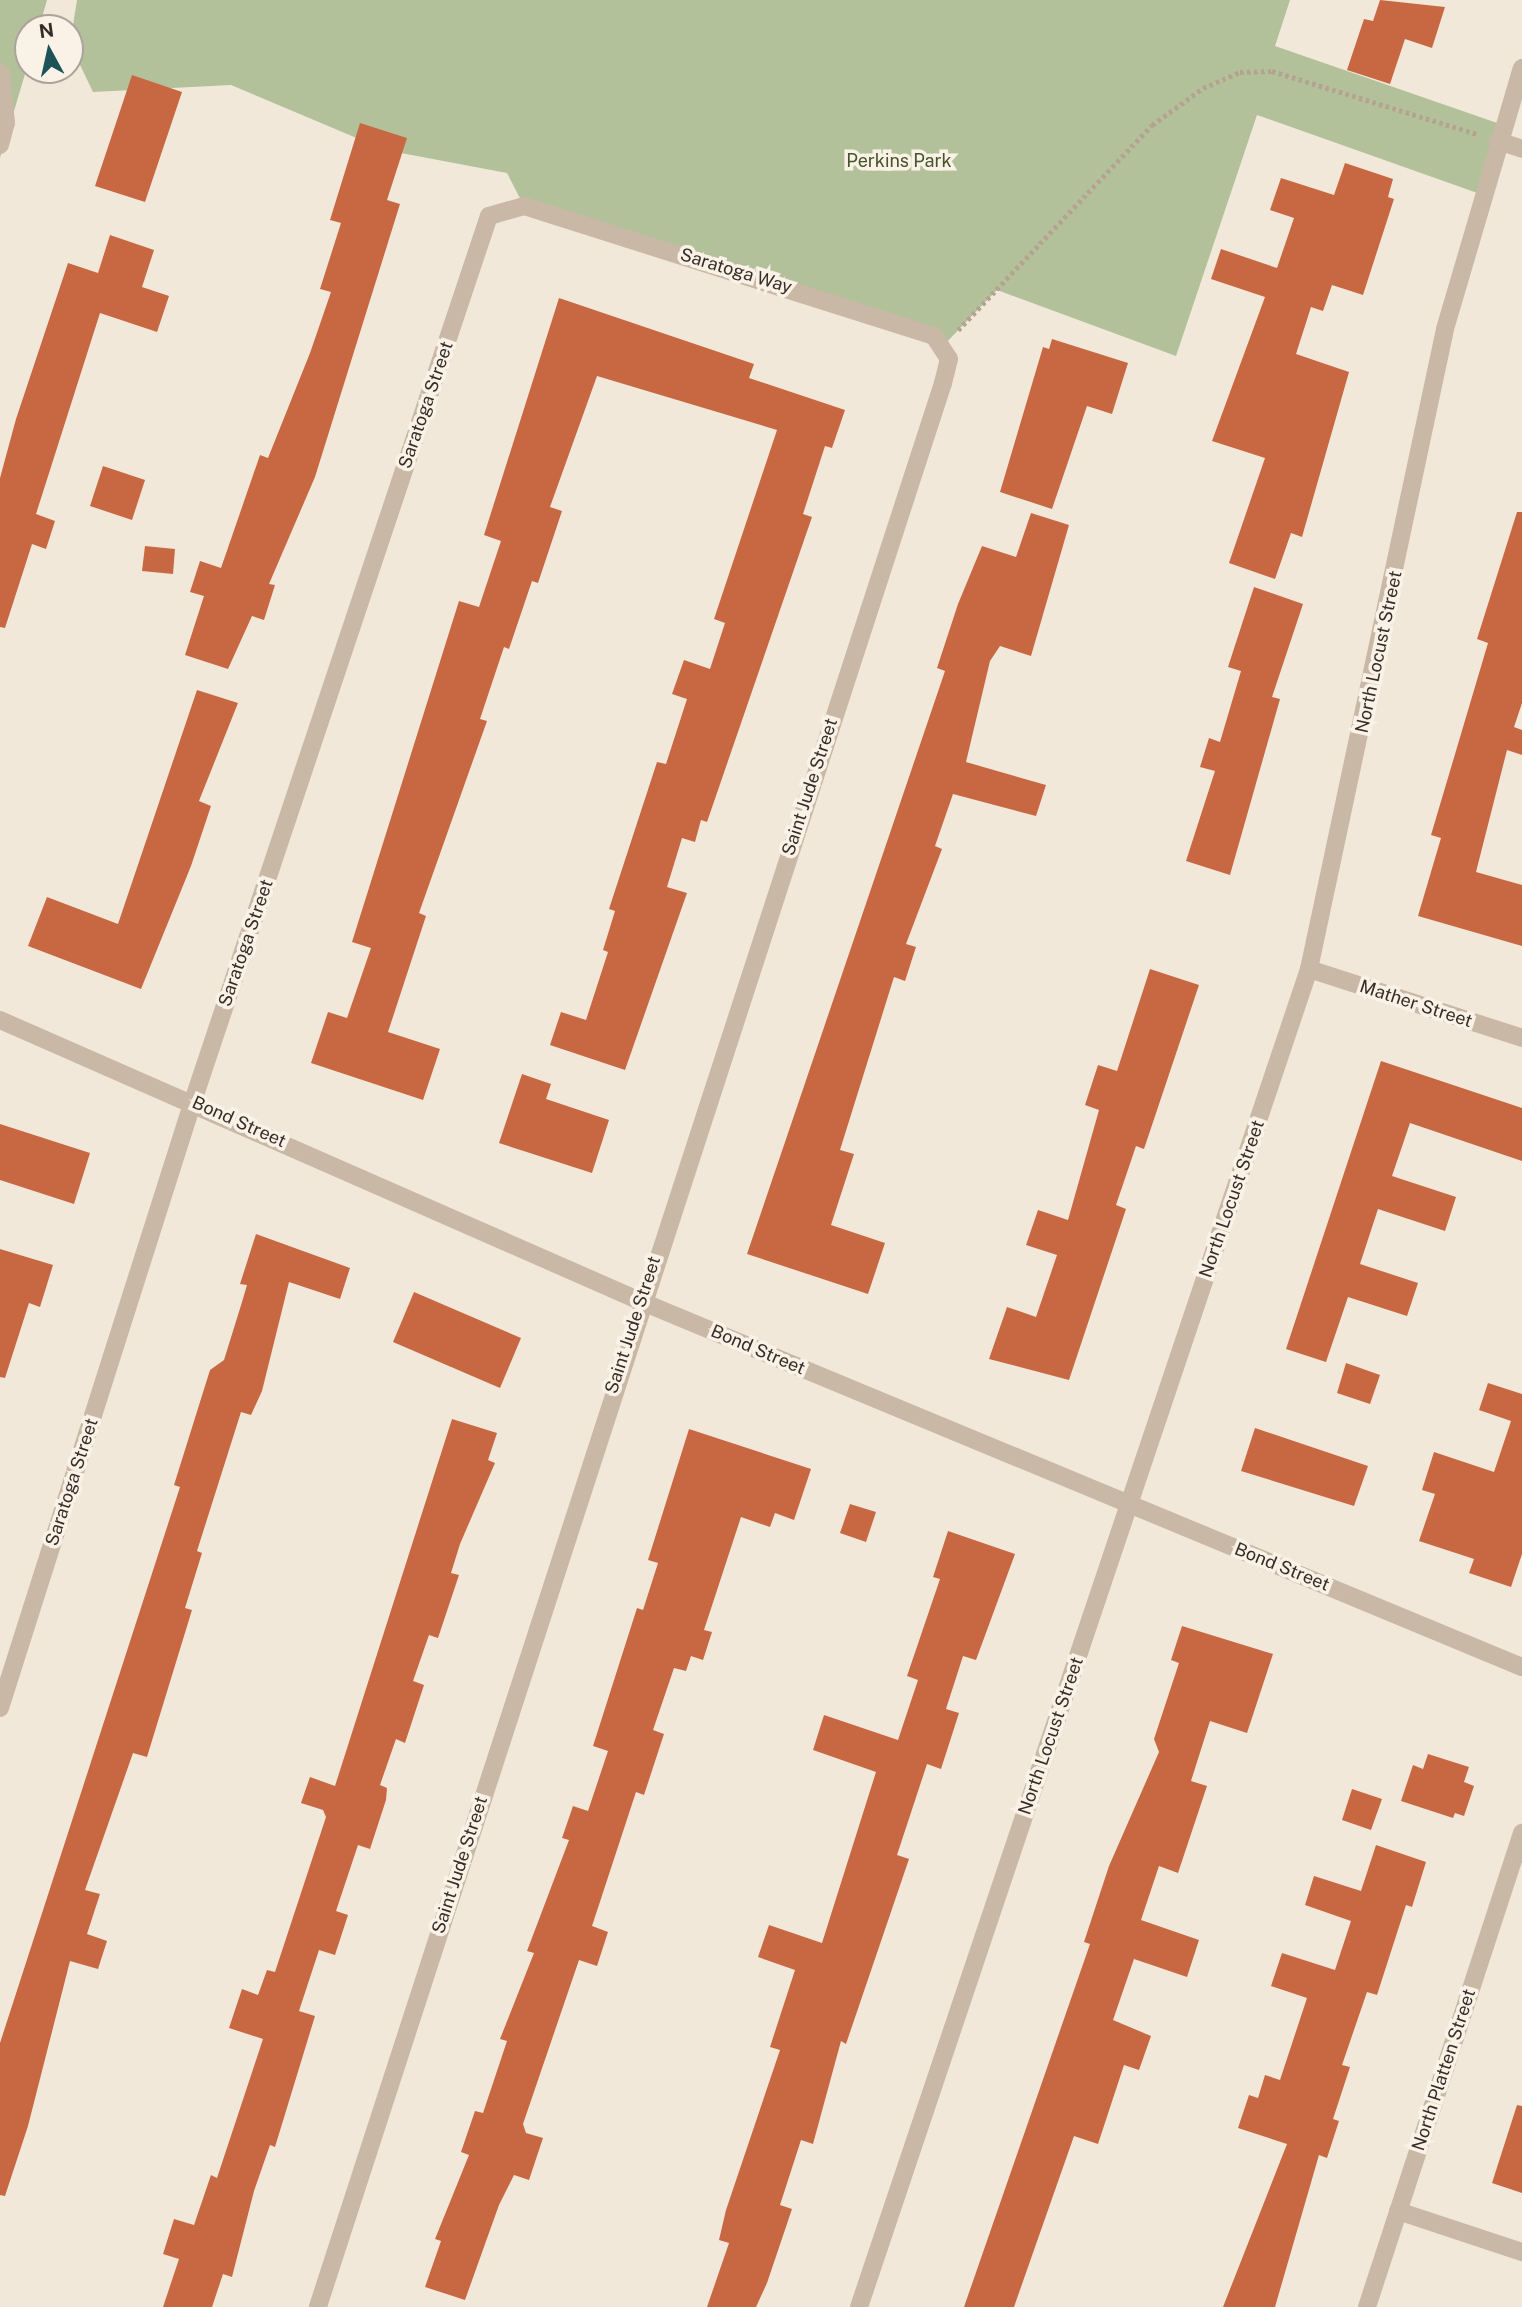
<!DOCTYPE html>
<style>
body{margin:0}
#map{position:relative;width:1522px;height:2307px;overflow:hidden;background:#f2e8da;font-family:"Public Sans",sans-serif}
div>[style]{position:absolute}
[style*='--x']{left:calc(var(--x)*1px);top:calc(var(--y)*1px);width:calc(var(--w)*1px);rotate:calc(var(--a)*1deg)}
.green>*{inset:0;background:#b3c19a}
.building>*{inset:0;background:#c86843}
.path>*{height:4.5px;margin-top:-2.25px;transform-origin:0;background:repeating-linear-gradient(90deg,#b6a290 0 3.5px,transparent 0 7px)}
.minor>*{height:18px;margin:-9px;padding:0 9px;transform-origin:9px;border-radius:9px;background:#cab8a6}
span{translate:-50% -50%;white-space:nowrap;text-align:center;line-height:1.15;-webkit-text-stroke:7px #faf2e7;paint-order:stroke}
.park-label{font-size:18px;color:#44552b}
.street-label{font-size:18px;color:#362d27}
.north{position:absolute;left:14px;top:14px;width:70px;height:70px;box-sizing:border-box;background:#faf2e7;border:2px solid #aca39a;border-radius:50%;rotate:352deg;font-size:19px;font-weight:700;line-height:28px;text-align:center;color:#362d27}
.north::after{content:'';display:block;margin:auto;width:24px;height:32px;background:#1c5258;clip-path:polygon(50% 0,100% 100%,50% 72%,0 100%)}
</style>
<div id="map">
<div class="green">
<div style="clip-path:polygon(0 0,47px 0,39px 28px,28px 28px,28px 64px,0 158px)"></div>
<div style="clip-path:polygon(77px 0,1290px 0,1275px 46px,1503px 125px,1483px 195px,1257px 115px,1176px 356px,997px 290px,943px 346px,524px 206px,507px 173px,385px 150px,231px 85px,93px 92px,70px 44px)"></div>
</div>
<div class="building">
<div style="clip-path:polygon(1380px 0,1445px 7px,1432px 48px,1405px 39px,1390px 84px,1347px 70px,1364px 19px,1373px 21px)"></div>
<div style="clip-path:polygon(132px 75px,182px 92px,145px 202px,95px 186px)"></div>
<div style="clip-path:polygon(360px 123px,407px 138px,387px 200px,400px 204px,315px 477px,269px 584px,275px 585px,264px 620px,252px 616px,228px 669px,185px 655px,204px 596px,190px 592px,200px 561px,221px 568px,260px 455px,268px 458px,310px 353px,331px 292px,320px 289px,341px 223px,330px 220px)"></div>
<div style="clip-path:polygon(1345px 163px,1393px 179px,1388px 197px,1394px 199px,1363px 295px,1332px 285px,1323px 311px,1311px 307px,1296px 354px,1349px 372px,1302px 537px,1291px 533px,1275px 579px,1229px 563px,1265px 458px,1212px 441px,1265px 297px,1211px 279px,1221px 249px,1277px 268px,1294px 218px,1270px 210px,1281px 178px,1334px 195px)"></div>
<div style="clip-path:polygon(110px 235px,154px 250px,142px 287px,169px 296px,157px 332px,100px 313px,36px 514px,55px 521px,46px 549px,32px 544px,5px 628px,0 627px,0 478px,16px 419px,68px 263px,98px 273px)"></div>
<div style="clip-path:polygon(559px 298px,754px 364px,749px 378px,845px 410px,832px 448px,825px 446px,803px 514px,812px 517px,707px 822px,701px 820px,695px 842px,682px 838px,667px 887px,687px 893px,625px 1070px,550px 1045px,561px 1012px,586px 1020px,608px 952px,603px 950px,615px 911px,609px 909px,657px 762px,666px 764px,687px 699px,672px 694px,684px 660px,710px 669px,725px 623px,714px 619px,777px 430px,597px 376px,550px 507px,562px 511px,538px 583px,532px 581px,509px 649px,504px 647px,480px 719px,487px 721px,419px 913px,426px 916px,388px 1032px,440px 1049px,423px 1100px,311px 1063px,328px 1012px,347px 1018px,371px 948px,352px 942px,459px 601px,479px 607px,501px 541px,484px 535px)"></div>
<div style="clip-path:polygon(1052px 339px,1128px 363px,1112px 414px,1087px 406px,1052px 509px,1000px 492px,1043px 347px,1049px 349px)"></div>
<div style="clip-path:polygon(103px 466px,145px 480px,132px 520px,90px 506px)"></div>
<div style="clip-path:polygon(1517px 512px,1522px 512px,1522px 703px,1514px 727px,1522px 730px,1522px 755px,1507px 750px,1476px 872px,1522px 885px,1522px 946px,1418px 916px,1441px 838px,1431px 835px,1488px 643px,1477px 639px)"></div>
<div style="clip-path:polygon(1031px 513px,1069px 525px,1031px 656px,1000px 646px,990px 661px,966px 762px,1046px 785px,1036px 816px,953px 794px,935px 846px,942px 849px,906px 944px,916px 947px,905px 981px,894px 977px,840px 1150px,854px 1154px,831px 1225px,885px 1243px,868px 1294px,747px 1254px,945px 671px,937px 668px,958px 604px,982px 546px,1016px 557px)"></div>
<div style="clip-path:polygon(145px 546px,175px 549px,173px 574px,142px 571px)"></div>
<div style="clip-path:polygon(1254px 587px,1303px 604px,1272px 697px,1280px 699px,1230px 875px,1186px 861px,1215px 771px,1200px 767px,1209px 738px,1220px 742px,1241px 671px,1228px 667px)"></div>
<div style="clip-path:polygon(197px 690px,238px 703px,199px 801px,211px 806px,191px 866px,141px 989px,28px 946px,47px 897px,118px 924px)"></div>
<div style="clip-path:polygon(1150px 969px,1199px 985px,1144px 1149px,1136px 1146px,1116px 1205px,1126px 1209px,1069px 1380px,989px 1359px,1007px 1307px,1036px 1317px,1057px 1255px,1026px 1245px,1038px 1210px,1068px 1220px,1099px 1110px,1085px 1105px,1098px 1065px,1117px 1071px)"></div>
<div style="clip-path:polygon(1381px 1061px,1522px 1108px,1522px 1161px,1410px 1123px,1392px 1176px,1456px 1197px,1445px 1231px,1378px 1209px,1360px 1264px,1418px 1283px,1407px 1316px,1348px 1297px,1326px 1362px,1286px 1349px)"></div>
<div style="clip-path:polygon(522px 1074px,551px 1084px,546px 1099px,609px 1120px,592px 1173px,499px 1143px)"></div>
<div style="clip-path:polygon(0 1124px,90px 1153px,74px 1204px,0 1180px)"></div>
<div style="clip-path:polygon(256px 1234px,350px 1268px,340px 1299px,289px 1282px,262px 1391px,251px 1415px,241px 1412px,197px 1551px,202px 1553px,185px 1608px,192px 1610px,147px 1757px,133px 1753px,85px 1890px,100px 1894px,87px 1934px,107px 1941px,98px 1969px,70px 1961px,28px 2126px,5px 2196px,0 2195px,0 2043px,180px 1487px,174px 1485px,210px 1370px,224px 1360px,242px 1302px,247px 1285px,240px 1284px)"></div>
<div style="clip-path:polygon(0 1249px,53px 1265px,40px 1307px,29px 1303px,5px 1378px,0 1377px)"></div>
<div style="clip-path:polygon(414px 1292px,521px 1338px,500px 1388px,393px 1342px)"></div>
<div style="clip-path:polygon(1346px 1363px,1380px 1375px,1370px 1404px,1337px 1393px)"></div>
<div style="clip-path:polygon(1488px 1383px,1522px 1394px,1522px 1554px,1511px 1587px,1469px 1573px,1474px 1559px,1419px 1541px,1435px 1494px,1422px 1490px,1434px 1452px,1494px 1472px,1511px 1421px,1479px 1410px)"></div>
<div style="clip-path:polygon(452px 1419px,497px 1433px,488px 1460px,495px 1463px,460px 1544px,451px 1573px,459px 1575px,438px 1638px,429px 1635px,413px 1681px,424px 1685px,405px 1743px,396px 1739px,380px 1785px,387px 1788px,386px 1800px,370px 1849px,358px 1845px,336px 1911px,348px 1915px,335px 1955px,319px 1950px,299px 2011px,315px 2016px,275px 2147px,270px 2145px,254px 2191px,232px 2277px,223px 2274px,212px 2307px,163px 2307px,179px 2259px,163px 2254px,174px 2219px,194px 2225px,211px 2175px,217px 2178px,263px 2039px,229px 2028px,242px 1989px,258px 1995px,267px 1970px,275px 1972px,326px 1817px,323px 1810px,301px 1803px,310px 1777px,335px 1786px)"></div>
<div style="clip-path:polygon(1255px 1428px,1368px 1466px,1354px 1506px,1241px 1471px)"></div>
<div style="clip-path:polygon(689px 1429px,811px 1469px,794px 1520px,775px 1513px,770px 1527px,741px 1517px,704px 1630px,712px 1632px,703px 1660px,691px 1656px,686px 1671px,674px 1668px,653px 1730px,664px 1734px,644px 1795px,636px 1792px,592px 1926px,608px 1932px,597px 1966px,579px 1960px,523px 2124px,526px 2133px,543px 2138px,529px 2180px,514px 2175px,499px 2205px,465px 2300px,425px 2287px,441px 2241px,435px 2239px,469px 2155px,461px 2152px,475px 2111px,483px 2113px,507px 2041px,500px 2039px,534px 1953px,527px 1951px,569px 1840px,562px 1838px,573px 1806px,588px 1811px,608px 1751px,593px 1746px,637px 1608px,643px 1610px,658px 1563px,648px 1560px)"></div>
<div style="clip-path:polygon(850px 1504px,876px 1512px,866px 1542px,840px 1533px)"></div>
<div style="clip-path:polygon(948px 1531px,1015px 1554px,976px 1660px,963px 1656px,946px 1709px,959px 1713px,941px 1769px,927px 1764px,897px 1855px,909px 1859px,846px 2044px,841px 2041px,813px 2144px,801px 2140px,780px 2205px,792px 2209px,767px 2283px,756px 2307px,707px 2307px,729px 2243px,719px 2240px,726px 2210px,780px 2050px,770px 2047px,795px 1970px,758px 1957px,769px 1925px,822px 1943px,876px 1772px,813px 1750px,824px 1715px,898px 1740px,918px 1680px,907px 1676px,940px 1579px,933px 1577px)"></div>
<div style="clip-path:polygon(1182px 1626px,1273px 1654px,1247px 1733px,1210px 1721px,1191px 1781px,1207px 1786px,1178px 1873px,1159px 1866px,1141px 1920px,1199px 1940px,1187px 1977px,1134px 1959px,1113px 2020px,1151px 2036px,1139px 2070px,1124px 2065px,1098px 2144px,1074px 2136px,1014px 2307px,964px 2307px,1090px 1944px,1084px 1942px,1109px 1866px,1159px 1752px,1154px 1739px,1179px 1663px,1171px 1660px)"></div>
<div style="clip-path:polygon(1428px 1754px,1469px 1767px,1464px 1782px,1474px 1786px,1464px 1816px,1455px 1813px,1453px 1818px,1401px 1801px,1413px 1765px,1423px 1769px)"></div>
<div style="clip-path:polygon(1352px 1789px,1382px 1799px,1371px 1830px,1342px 1820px)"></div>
<div style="clip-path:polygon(1376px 1845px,1426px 1862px,1412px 1907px,1406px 1905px,1377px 1995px,1367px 1992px,1342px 2065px,1350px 2067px,1333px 2119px,1339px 2121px,1327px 2158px,1319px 2155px,1275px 2307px,1223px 2307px,1287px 2144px,1238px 2128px,1249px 2095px,1258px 2098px,1265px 2075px,1280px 2080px,1307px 1998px,1271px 1986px,1282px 1953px,1335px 1970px,1351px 1921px,1305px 1905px,1314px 1876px,1361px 1891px)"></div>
<div style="clip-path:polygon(1517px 2105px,1522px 2106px,1522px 2193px,1492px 2183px)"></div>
</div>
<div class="path">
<div style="--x:958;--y:330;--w:282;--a:-46.6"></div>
<div style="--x:1152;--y:125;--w:63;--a:-36"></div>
<div style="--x:1203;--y:88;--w:40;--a:-23.4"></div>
<div style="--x:1240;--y:72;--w:32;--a:-2"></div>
<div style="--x:1272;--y:71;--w:214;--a:17.1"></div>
</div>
<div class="minor">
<div style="--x:1498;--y:141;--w:25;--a:18"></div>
<div style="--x:0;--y:145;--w:23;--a:-75"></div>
<div style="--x:6;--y:123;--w:50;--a:-95.7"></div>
<div style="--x:1309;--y:969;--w:224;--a:17.9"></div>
<div style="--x:0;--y:1020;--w:699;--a:23.7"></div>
<div style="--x:640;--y:1301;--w:955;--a:22.54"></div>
<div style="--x:0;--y:1708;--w:637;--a:-72.36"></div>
<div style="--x:193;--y:1101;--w:933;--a:-71.51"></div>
<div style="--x:489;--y:216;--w:36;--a:-16"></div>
<div style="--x:524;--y:206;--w:430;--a:17.6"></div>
<div style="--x:934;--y:336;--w:27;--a:57"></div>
<div style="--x:949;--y:359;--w:25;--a:104"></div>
<div style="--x:943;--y:383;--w:2023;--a:108"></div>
<div style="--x:1398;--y:2211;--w:131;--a:18.3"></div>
<div style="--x:859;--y:2307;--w:1412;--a:-71.41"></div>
<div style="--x:1309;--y:969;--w:654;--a:-78"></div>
<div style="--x:1445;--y:329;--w:272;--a:-73.6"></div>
<div style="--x:1367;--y:2307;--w:499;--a:-71.9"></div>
</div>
<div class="park-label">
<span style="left:899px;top:161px">Perkins Park</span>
</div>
<div class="street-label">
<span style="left:736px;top:271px;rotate:17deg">Saratoga Way</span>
<span style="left:426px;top:405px;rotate:-71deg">Saratoga Street</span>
<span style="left:1379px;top:652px;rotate:-78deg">North Locust Street</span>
<span style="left:810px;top:787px;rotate:-72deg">Saint Jude Street</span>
<span style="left:246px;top:943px;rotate:-71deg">Saratoga Street</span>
<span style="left:1416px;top:1004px;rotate:18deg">Mather Street</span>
<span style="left:239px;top:1122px;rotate:24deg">Bond Street</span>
<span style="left:1232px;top:1199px;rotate:-71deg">North Locust Street</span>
<span style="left:633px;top:1325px;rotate:-72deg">Saint Jude Street</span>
<span style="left:758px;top:1350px;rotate:23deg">Bond Street</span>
<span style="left:72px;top:1482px;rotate:-72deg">Saratoga Street</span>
<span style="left:1282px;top:1567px;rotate:22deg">Bond Street</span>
<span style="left:1051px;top:1736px;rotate:-71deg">North Locust Street</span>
<span style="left:460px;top:1865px;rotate:-72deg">Saint Jude Street</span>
<span style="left:1444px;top:2070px;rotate:-72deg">North Platten Street</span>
</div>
<div class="north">N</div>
</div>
